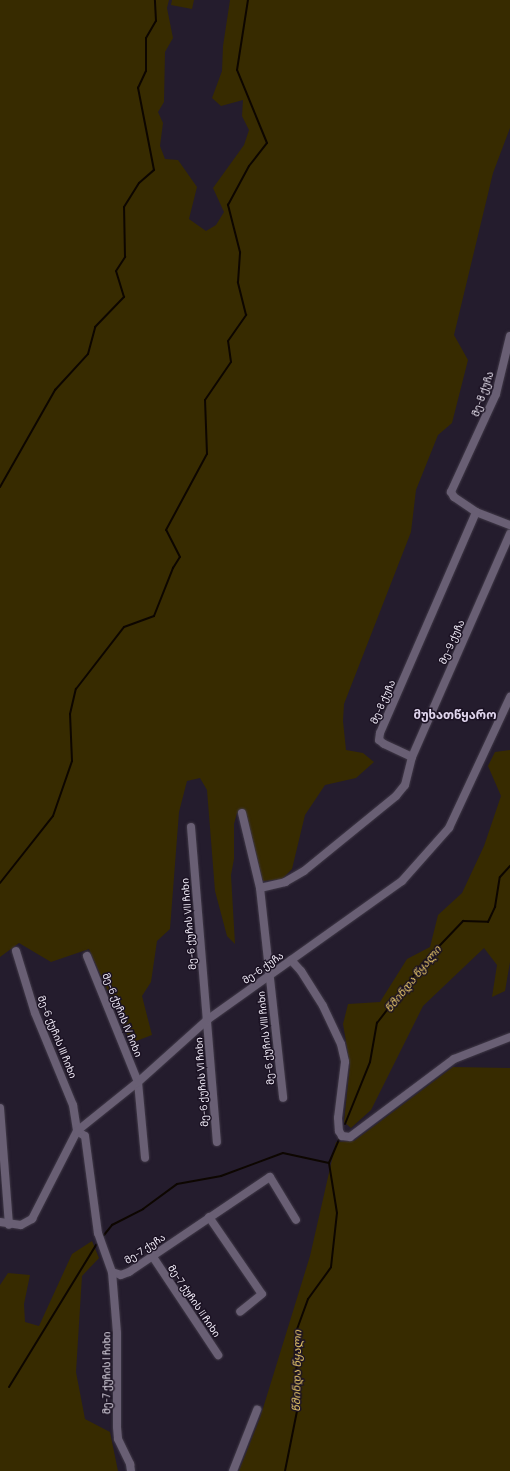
<!DOCTYPE html>
<meta charset="utf-8">
<style>
body{margin:0}
#map{position:relative;width:510px;height:1471px;overflow:hidden;background:#241c2d;font-family:Manrope,"Noto Sans Georgian",sans-serif}
div>[style]{position:absolute}
[style*='--x']{left:calc(var(--x)*1px);top:calc(var(--y)*1px);width:calc(var(--w)*1px);rotate:calc(var(--a)*1deg)}
.green>*{inset:0;background:#372b00}
.stream>*{height:2px;margin:-1px;padding:0 1px;transform-origin:1px;border-radius:1px;background:#0d0600}
.roads{filter:drop-shadow(0 0 1px #403947) drop-shadow(0 0 1px #403947)}
.street>*{height:8px;margin:-4px;padding:0 4px;transform-origin:4px;border-radius:4px;background:#695f74}
span{translate:-50% -50%;white-space:nowrap;text-align:center;line-height:1.15;-webkit-text-stroke:3px #1b1223;paint-order:stroke}
.street-label{font-size:10px;color:#f3eefa}
.water-label{font-size:11px;color:#f4d26c;font-style:italic}
.quarter-label{font-size:12px;color:#e1d6ee;font-weight:700}
</style>
<div id="map">
<div class="green">
<div style="clip-path:polygon(0 0,169px 0,167px 8px,173px 38px,165px 52px,164px 102px,158px 112px,163px 123px,160px 146px,165px 159px,178px 160px,197px 187px,189px 219px,206px 231px,216px 225px,224px 212px,213px 188px,244px 145px,249px 130px,242px 116px,243px 100px,221px 106px,212px 98px,222px 71px,223px 46px,230px 0,510px 0,510px 128px,493px 173px,454px 335px,468px 360px,452px 423px,438px 435px,416px 490px,411px 532px,344px 704px,343px 721px,346px 750px,363px 753px,374px 762px,356px 778px,325px 785px,305px 815px,292px 869px,282px 879px,263px 881px,247px 816px,237px 813px,234px 824px,234px 859px,231px 875px,235px 944px,227px 936px,215px 891px,207px 790px,200px 778px,187px 781px,179px 812px,170px 929px,157px 941px,151px 982px,142px 996px,152px 1035px,131px 1043px,89px 949px,51px 962px,19px 943px,0 957px)"></div>
<div style="clip-path:polygon(172px 0,194px 0,192px 9px,171px 5px)"></div>
<div style="clip-path:polygon(510px 750px,510px 962px,505px 991px,492px 997px,497px 965px,484px 948px,423px 1006px,371px 1110px,351px 1128px,344px 1122px,350px 1065px,343px 1024px,348px 1004px,380px 1002px,407px 959px,430px 947px,438px 915px,462px 893px,484px 846px,501px 796px,488px 766px,495px 752px)"></div>
<div style="clip-path:polygon(453px 1067px,510px 1068px,510px 1471px,239px 1471px,260px 1418px,310px 1256px,336px 1142px,354px 1141px,365px 1133px)"></div>
<div style="clip-path:polygon(92px 1241px,99px 1258px,82px 1276px,76px 1372px,85px 1419px,110px 1432px,118px 1471px,0 1471px,0 1285px,8px 1273px,30px 1275px,24px 1304px,25px 1322px,39px 1326px,72px 1254px)"></div>
</div>
<div class="stream">
<div style="--x:0;--y:487;--w:112;--a:-60.4"></div>
<div style="--x:55;--y:390;--w:49;--a:-47.5"></div>
<div style="--x:88;--y:354;--w:28;--a:-75"></div>
<div style="--x:95;--y:327;--w:42;--a:-46"></div>
<div style="--x:124;--y:297;--w:27;--a:-107"></div>
<div style="--x:116;--y:271;--w:17;--a:-57"></div>
<div style="--x:125;--y:257;--w:50;--a:-91.1"></div>
<div style="--x:124;--y:207;--w:28;--a:-58"></div>
<div style="--x:139;--y:183;--w:20;--a:-41"></div>
<div style="--x:154;--y:170;--w:84;--a:-101"></div>
<div style="--x:138;--y:88;--w:19;--a:-65"></div>
<div style="--x:146;--y:71;--w:33;--a:-90"></div>
<div style="--x:146;--y:38;--w:20;--a:-60"></div>
<div style="--x:156;--y:21;--w:21;--a:-93"></div>
<div style="--x:0;--y:883;--w:85;--a:-51.7"></div>
<div style="--x:53;--y:816;--w:58;--a:-70.9"></div>
<div style="--x:72;--y:761;--w:47;--a:-92.4"></div>
<div style="--x:70;--y:714;--w:26;--a:-77"></div>
<div style="--x:76;--y:689;--w:78;--a:-52.3"></div>
<div style="--x:124;--y:627;--w:32;--a:-20"></div>
<div style="--x:154;--y:616;--w:52;--a:-68.4"></div>
<div style="--x:173;--y:568;--w:13;--a:-58"></div>
<div style="--x:180;--y:557;--w:30;--a:-117"></div>
<div style="--x:166;--y:530;--w:86;--a:-61.7"></div>
<div style="--x:207;--y:454;--w:54;--a:-92.1"></div>
<div style="--x:205;--y:400;--w:46;--a:-55.6"></div>
<div style="--x:231;--y:362;--w:21;--a:-98"></div>
<div style="--x:228;--y:341;--w:32;--a:-55"></div>
<div style="--x:246;--y:315;--w:34;--a:-104"></div>
<div style="--x:238;--y:282;--w:30;--a:-86"></div>
<div style="--x:240;--y:252;--w:49;--a:-104.3"></div>
<div style="--x:228;--y:205;--w:44;--a:-61.7"></div>
<div style="--x:249;--y:166;--w:29;--a:-52"></div>
<div style="--x:267;--y:143;--w:79;--a:-112.3"></div>
<div style="--x:237;--y:70;--w:71;--a:-81.1"></div>
<div style="--x:345;--y:1124;--w:67;--a:-68"></div>
<div style="--x:370;--y:1062;--w:40;--a:-80"></div>
<div style="--x:377;--y:1023;--w:77;--a:-52.4"></div>
<div style="--x:424;--y:962;--w:57;--a:-46.4"></div>
<div style="--x:463;--y:921;--w:25;--a:2"></div>
<div style="--x:488;--y:922;--w:17;--a:-65"></div>
<div style="--x:495;--y:907;--w:30;--a:-81"></div>
<div style="--x:500;--y:877;--w:15;--a:-48"></div>
<div style="--x:104;--y:1235;--w:13;--a:-51"></div>
<div style="--x:112;--y:1225;--w:35;--a:-27"></div>
<div style="--x:143;--y:1209;--w:42;--a:-36.3"></div>
<div style="--x:177;--y:1184;--w:45;--a:-10.3"></div>
<div style="--x:221;--y:1176;--w:66;--a:-20.4"></div>
<div style="--x:283;--y:1153;--w:47;--a:12.3"></div>
<div style="--x:9;--y:1387;--w:167;--a:-58.5"></div>
<div style="--x:285;--y:1471;--w:61;--a:-78.7"></div>
<div style="--x:297;--y:1411;--w:79;--a:-90.7"></div>
<div style="--x:296;--y:1332;--w:35;--a:-70"></div>
<div style="--x:308;--y:1299;--w:39;--a:-54"></div>
<div style="--x:331;--y:1267;--w:54;--a:-83.7"></div>
<div style="--x:337;--y:1213;--w:51;--a:-99.1"></div>
<div style="--x:329;--y:1163;--w:26;--a:-67"></div>
</div>
<div class="roads">
<div class="street">
<div style="--x:510;--y:336;--w:60;--a:103.6"></div>
<div style="--x:496;--y:394;--w:108;--a:114.7"></div>
<div style="--x:451;--y:492;--w:6;--a:59"></div>
<div style="--x:454;--y:497;--w:27;--a:34"></div>
<div style="--x:476;--y:512;--w:36;--a:21"></div>
<div style="--x:412;--y:757;--w:31;--a:-155"></div>
<div style="--x:384;--y:744;--w:6;--a:-141"></div>
<div style="--x:379;--y:740;--w:7;--a:-82"></div>
<div style="--x:380;--y:733;--w:241;--a:-66.5"></div>
<div style="--x:242;--y:813;--w:77;--a:76.5"></div>
<div style="--x:260;--y:888;--w:211;--a:83.7"></div>
<div style="--x:191;--y:827;--w:316;--a:85.3"></div>
<div style="--x:260;--y:888;--w:26;--a:-13"></div>
<div style="--x:285;--y:882;--w:22;--a:-30"></div>
<div style="--x:304;--y:871;--w:119;--a:-39.2"></div>
<div style="--x:396;--y:796;--w:14;--a:-51"></div>
<div style="--x:405;--y:785;--w:29;--a:-76"></div>
<div style="--x:412;--y:757;--w:244;--a:-66.3"></div>
<div style="--x:16;--y:951;--w:65;--a:73"></div>
<div style="--x:35;--y:1013;--w:100;--a:67.6"></div>
<div style="--x:73;--y:1105;--w:26;--a:81"></div>
<div style="--x:87;--y:956;--w:136;--a:68"></div>
<div style="--x:138;--y:1082;--w:76;--a:84.7"></div>
<div style="--x:291;--y:960;--w:15;--a:48"></div>
<div style="--x:301;--y:971;--w:41;--a:57.8"></div>
<div style="--x:323;--y:1006;--w:42;--a:64.7"></div>
<div style="--x:341;--y:1044;--w:18;--a:77"></div>
<div style="--x:345;--y:1062;--w:56;--a:97.1"></div>
<div style="--x:338;--y:1118;--w:13;--a:86"></div>
<div style="--x:339;--y:1131;--w:6;--a:59"></div>
<div style="--x:342;--y:1136;--w:8;--a:7"></div>
<div style="--x:350;--y:1137;--w:130;--a:-36.9"></div>
<div style="--x:454;--y:1059;--w:60;--a:-21.4"></div>
<div style="--x:0;--y:1108;--w:117;--a:85.6"></div>
<div style="--x:77;--y:1131;--w:9;--a:32"></div>
<div style="--x:85;--y:1136;--w:98;--a:82.4"></div>
<div style="--x:98;--y:1233;--w:41;--a:70.3"></div>
<div style="--x:112;--y:1272;--w:9;--a:18"></div>
<div style="--x:121;--y:1275;--w:9;--a:-21"></div>
<div style="--x:129;--y:1272;--w:170;--a:-34"></div>
<div style="--x:270;--y:1177;--w:50;--a:58.8"></div>
<div style="--x:209;--y:1217;--w:93;--a:55.5"></div>
<div style="--x:262;--y:1294;--w:28;--a:141"></div>
<div style="--x:0;--y:1222;--w:21;--a:8"></div>
<div style="--x:21;--y:1225;--w:13;--a:-29"></div>
<div style="--x:32;--y:1219;--w:99;--a:-62.9"></div>
<div style="--x:77;--y:1131;--w:78;--a:-38.8"></div>
<div style="--x:138;--y:1082;--w:93;--a:-41.9"></div>
<div style="--x:207;--y:1020;--w:239;--a:-35.5"></div>
<div style="--x:402;--y:881;--w:71;--a:-48.4"></div>
<div style="--x:449;--y:828;--w:145;--a:-65"></div>
<div style="--x:153;--y:1257;--w:118;--a:56.4"></div>
<div style="--x:112;--y:1272;--w:61;--a:85.3"></div>
<div style="--x:117;--y:1333;--w:94;--a:90"></div>
<div style="--x:117;--y:1427;--w:12;--a:85"></div>
<div style="--x:118;--y:1439;--w:28;--a:64"></div>
<div style="--x:130;--y:1464;--w:7;--a:82"></div>
<div style="--x:233;--y:1471;--w:66;--a:-68.5"></div>
</div>
</div>
<div class="street-label">
<span style="left:483px;top:394px;rotate:-71deg">მე-8 ქუჩა</span>
<span style="left:452px;top:642px;rotate:-66deg">მე-9 ქუჩა</span>
<span style="left:383px;top:702px;rotate:-66deg">მე-8 ქუჩა</span>
<span style="left:189px;top:924px;rotate:-95deg">მე-6 ქუჩის VII ჩიხი</span>
<span style="left:263px;top:968px;rotate:-35deg">მე-6 ქუჩა</span>
<span style="left:122px;top:1015px;rotate:68deg">მე-6 ქუჩის IV ჩიხი</span>
<span style="left:57px;top:1037px;rotate:68deg">მე-6 ქუჩის III ჩიხი</span>
<span style="left:266px;top:1038px;rotate:-96deg">მე-6 ქუჩის VIII ჩიხი</span>
<span style="left:202px;top:1082px;rotate:-94deg">მე-6 ქუჩის VI ჩიხი</span>
<span style="left:145px;top:1249px;rotate:-33deg">მე-7 ქუჩა</span>
<span style="left:194px;top:1301px;rotate:56deg">მე-7 ქუჩის II ჩიხი</span>
<span style="left:107px;top:1373px;rotate:-90deg">მე-7 ქუჩის I ჩიხი</span>
</div>
<div class="water-label">
<span style="left:413px;top:979px;rotate:-51deg">წმინდა წყალი</span>
<span style="left:297px;top:1371px;rotate:-89deg">წმინდა წყალი</span>
</div>
<div class="quarter-label">
<span style="left:455px;top:715px">მუხათწყარო</span>
</div>
</div>
